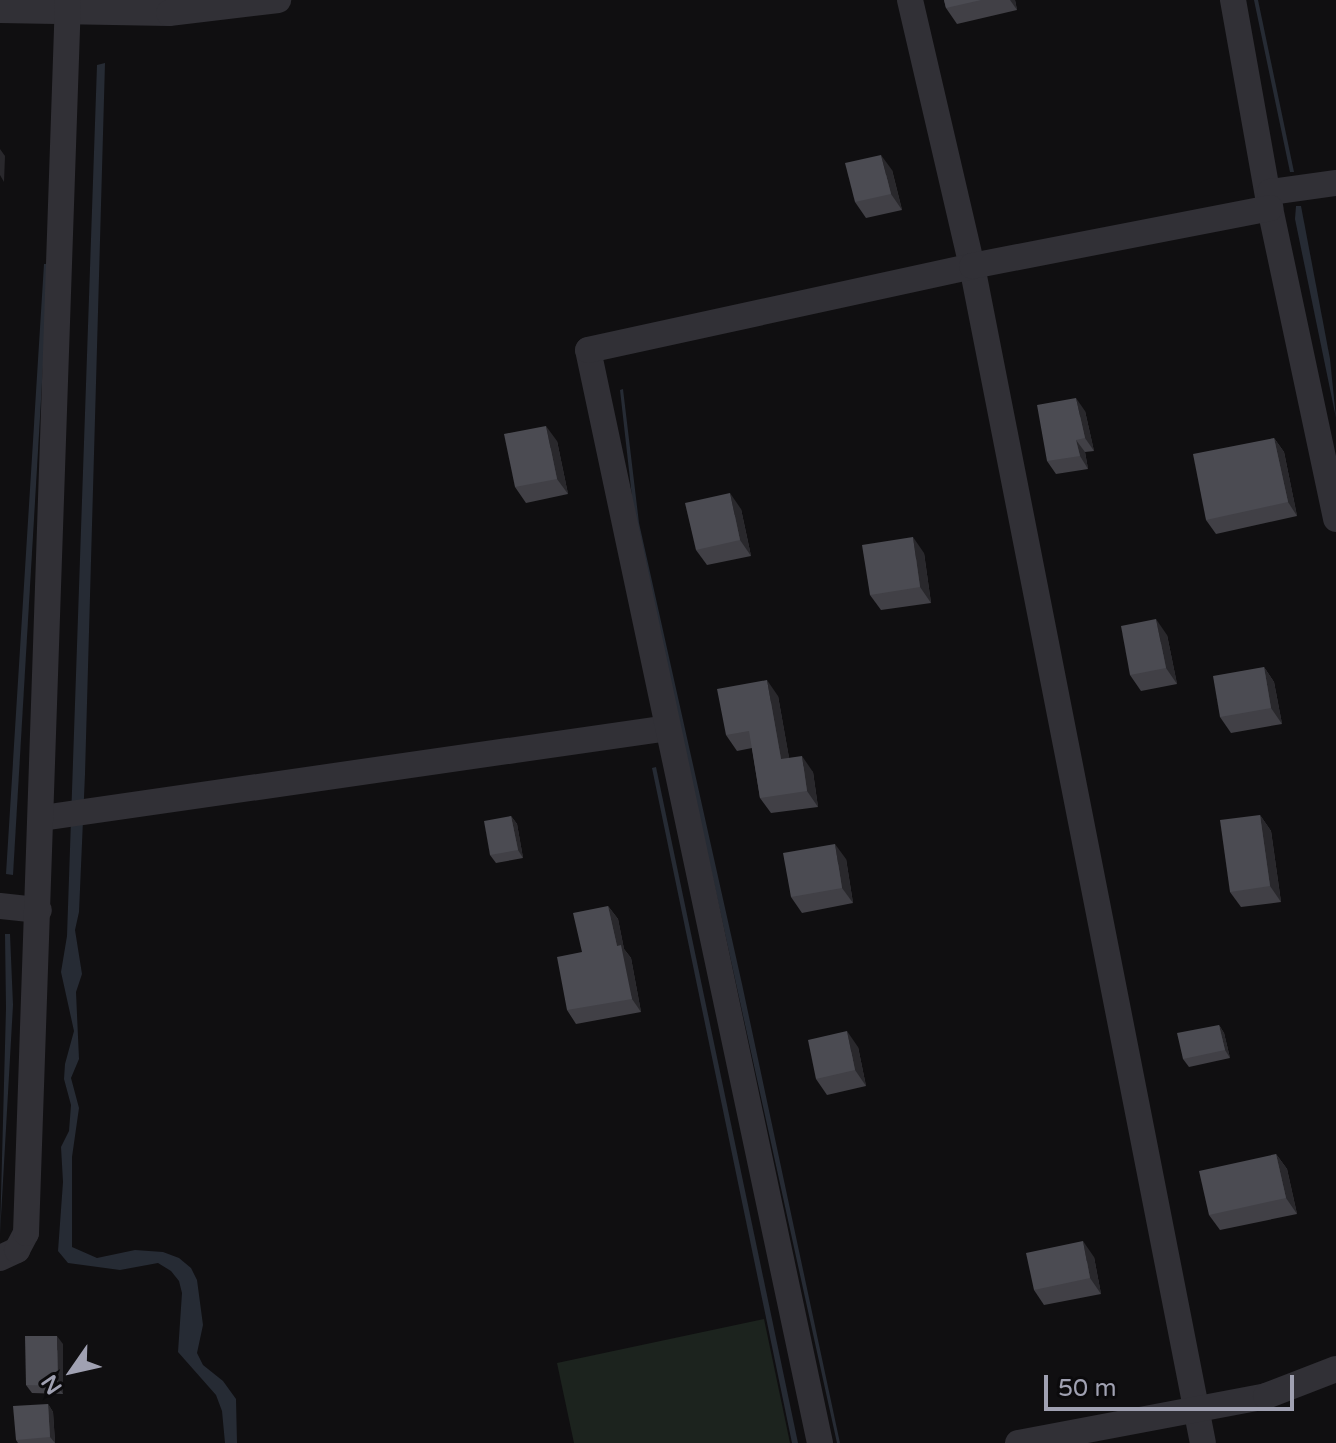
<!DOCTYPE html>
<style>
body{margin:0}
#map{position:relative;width:1336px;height:1443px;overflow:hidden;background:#100f11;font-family:"Varela Round",sans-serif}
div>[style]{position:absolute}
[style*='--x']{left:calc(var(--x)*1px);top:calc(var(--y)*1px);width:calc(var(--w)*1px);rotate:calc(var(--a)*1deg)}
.green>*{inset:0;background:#1c231e}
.water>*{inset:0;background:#262b34}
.minor>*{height:26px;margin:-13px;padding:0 13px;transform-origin:13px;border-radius:13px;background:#313036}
.wall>*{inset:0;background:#414046}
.shaded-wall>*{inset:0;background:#29282c}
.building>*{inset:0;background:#4b4b52}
span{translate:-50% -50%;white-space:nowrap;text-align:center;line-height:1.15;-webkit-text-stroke:8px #0b0a0c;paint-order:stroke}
.north{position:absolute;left:32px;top:1331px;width:80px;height:80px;-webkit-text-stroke:6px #0b0a0c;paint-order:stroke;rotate:236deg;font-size:22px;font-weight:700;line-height:32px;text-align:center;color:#a0a1b2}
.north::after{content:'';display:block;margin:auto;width:28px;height:36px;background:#a0a1b2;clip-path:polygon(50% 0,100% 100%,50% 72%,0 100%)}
.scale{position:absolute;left:1044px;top:1375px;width:250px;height:36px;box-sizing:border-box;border:4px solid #a0a1b2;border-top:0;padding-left:10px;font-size:24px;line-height:28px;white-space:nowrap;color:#a0a1b2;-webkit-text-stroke:6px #0b0a0c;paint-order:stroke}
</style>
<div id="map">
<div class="green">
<div style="clip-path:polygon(764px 1319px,790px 1443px,574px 1443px,557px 1363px)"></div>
</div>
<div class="water">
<div style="clip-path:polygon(1254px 0,1258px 0,1294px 172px,1290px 172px)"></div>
<div style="clip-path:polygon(105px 63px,85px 774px,79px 912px,75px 930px,82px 974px,76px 992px,79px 1059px,71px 1078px,79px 1108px,72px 1157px,72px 1247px,97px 1258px,135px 1250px,163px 1252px,179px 1258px,191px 1268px,197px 1280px,203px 1325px,197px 1353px,203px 1365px,223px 1381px,236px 1399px,237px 1443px,225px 1443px,222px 1411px,216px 1395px,178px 1352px,182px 1293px,179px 1281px,171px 1271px,158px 1263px,120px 1270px,68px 1263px,58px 1251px,63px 1182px,61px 1147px,69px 1131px,71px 1105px,64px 1079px,65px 1064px,74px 1031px,61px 972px,67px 936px,97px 65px)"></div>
<div style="clip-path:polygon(1296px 206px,1301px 206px,1330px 359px,1336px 418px,1295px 219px)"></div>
<div style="clip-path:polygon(44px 264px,49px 264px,13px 875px,6px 874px)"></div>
<div style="clip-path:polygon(623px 389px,639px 523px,742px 984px,840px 1443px,837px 1443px,635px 524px,620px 390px)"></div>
<div style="clip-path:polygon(656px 767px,798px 1443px,792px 1443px,652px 768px)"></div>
<div style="clip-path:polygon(5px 934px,10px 934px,13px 1005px,0 1234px,6px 1008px)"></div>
</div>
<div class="minor">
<div style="--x:910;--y:0;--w:273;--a:76.9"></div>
<div style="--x:972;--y:266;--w:1199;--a:78.9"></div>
<div style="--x:1233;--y:0;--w:211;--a:79.9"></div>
<div style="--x:1270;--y:208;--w:318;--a:78"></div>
<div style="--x:0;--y:10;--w:169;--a:1"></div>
<div style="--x:169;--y:13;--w:110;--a:-6.8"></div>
<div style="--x:1270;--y:192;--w:67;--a:-7.8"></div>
<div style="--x:42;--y:818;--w:632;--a:-8.18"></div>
<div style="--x:0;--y:906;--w:39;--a:6"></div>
<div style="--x:0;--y:1258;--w:19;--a:-25"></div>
<div style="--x:17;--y:1250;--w:19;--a:-62"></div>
<div style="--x:26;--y:1233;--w:1234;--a:-88.05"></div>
<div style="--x:820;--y:1443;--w:1117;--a:-101.98"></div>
<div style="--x:588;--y:350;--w:393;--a:-12.3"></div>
<div style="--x:972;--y:266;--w:304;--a:-11"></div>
<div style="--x:1018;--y:1443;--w:252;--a:-10.7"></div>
<div style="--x:1266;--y:1396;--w:75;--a:-21.1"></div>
</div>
<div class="wall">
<div style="clip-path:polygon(944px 0,1015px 0,1017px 10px,957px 24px,946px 8px)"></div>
<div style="clip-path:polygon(892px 170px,902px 210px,866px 218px,855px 202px)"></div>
<div style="clip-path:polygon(1085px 411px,1094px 451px,1085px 452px,1088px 469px,1056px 474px,1047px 461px)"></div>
<div style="clip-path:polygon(1274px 438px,1284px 452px,1297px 516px,1216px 534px,1206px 520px)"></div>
<div style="clip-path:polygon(557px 441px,568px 494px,526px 503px,515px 487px)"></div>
<div style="clip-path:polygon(741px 509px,751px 556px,707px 565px,696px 550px)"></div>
<div style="clip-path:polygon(924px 553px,931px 603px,881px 610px,870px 595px)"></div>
<div style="clip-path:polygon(1167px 635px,1177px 684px,1141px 691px,1130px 675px)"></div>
<div style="clip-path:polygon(1264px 667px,1274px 682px,1282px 724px,1231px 733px,1220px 717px)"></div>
<div style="clip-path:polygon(778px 696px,789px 758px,813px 772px,818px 807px,771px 813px,760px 798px,752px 748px,737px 751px,726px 735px)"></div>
<div style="clip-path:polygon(1260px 815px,1271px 831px,1281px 902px,1241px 907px,1230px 892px)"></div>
<div style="clip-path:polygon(511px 816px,517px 824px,523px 858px,496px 863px,490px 855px)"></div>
<div style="clip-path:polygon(846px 859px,853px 903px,802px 913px,791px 897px)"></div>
<div style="clip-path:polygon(608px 906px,618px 919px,624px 949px,631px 958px,641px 1012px,576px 1024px,567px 1010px,582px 952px)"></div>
<div style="clip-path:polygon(1219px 1025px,1224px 1033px,1230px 1058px,1189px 1067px,1183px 1059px)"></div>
<div style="clip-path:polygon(858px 1047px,866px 1086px,827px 1095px,816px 1079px)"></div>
<div style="clip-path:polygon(1276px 1154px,1287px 1169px,1297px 1214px,1220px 1230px,1209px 1215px)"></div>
<div style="clip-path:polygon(1094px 1257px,1101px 1294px,1044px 1305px,1034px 1290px)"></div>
<div style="clip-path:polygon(63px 1344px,63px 1394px,32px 1393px,26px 1385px)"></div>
<div style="clip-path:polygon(48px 1404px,53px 1412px,55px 1443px,18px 1443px,16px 1440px)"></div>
</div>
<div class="shaded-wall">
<div style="clip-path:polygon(1010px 0,1015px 0,1017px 10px)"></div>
<div style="clip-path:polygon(0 149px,5px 156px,4px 182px,0 175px)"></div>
<div style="clip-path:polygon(881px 155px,892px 170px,902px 210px,891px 194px)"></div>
<div style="clip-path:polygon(1076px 398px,1085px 411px,1094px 451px,1085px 438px)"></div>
<div style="clip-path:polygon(546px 426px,557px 441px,568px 494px,557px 479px)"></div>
<div style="clip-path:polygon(1274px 438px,1284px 452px,1297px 516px,1288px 502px)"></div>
<div style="clip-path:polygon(1076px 440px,1085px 452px,1088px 469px,1080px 456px)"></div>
<div style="clip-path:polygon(730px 493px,741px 509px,751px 556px,740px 540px)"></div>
<div style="clip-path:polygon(913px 537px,924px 553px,931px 603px,920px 587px)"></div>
<div style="clip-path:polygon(1156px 619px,1167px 635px,1177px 684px,1166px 668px)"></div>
<div style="clip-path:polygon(1264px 667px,1274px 682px,1282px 724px,1271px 708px)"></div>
<div style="clip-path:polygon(767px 680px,778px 696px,792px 774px,781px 759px)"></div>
<div style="clip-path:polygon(802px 756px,813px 772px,818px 807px,807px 791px)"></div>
<div style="clip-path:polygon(1260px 815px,1271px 831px,1281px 902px,1270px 886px)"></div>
<div style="clip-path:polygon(511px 816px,517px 824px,523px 858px,518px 850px)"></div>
<div style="clip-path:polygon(835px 844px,846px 859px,853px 903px,842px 888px)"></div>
<div style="clip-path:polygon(608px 906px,618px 919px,624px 949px,631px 958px,641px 1012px,632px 999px,617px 946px)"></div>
<div style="clip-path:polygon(1219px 1025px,1224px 1033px,1230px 1058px,1225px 1050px)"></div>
<div style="clip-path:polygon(847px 1031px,858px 1047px,866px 1086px,855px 1070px)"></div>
<div style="clip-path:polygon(1276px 1154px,1287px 1169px,1297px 1214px,1286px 1198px)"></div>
<div style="clip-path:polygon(1083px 1241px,1094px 1257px,1101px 1294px,1090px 1278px)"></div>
<div style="clip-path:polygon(57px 1336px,63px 1344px,63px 1394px,58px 1386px)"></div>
<div style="clip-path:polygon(48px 1404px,53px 1412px,55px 1443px,50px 1437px)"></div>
</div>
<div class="building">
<div style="clip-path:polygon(944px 0,981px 0,946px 8px)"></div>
<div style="clip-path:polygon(881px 155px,891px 194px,855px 202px,845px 163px)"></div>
<div style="clip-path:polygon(1076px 398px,1085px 438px,1076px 440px,1080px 456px,1047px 461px,1037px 405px)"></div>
<div style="clip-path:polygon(546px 426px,557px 479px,515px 487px,504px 434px)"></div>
<div style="clip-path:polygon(1274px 438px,1288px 502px,1206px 520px,1193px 454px)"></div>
<div style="clip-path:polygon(730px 493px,740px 540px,696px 550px,685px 503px)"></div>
<div style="clip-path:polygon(913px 537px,920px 587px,870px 595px,862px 545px)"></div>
<div style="clip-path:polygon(1156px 619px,1166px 668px,1130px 675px,1121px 626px)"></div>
<div style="clip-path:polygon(1264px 667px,1271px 708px,1220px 717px,1213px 676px)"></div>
<div style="clip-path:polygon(767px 680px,781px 759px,802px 756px,807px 791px,760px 798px,749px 731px,726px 735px,717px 689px)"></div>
<div style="clip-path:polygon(1260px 815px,1270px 886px,1230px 892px,1220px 820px)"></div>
<div style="clip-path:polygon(511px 816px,518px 850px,490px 855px,484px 821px)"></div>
<div style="clip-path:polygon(835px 844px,842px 888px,791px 897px,783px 853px)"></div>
<div style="clip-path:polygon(608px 906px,617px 946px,621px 945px,632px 999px,567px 1010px,557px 957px,582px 952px,573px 913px)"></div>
<div style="clip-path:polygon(1219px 1025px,1225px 1050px,1183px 1059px,1177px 1033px)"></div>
<div style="clip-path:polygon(847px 1031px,855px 1070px,816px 1079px,808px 1040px)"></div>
<div style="clip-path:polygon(1276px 1154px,1286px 1198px,1209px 1215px,1199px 1171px)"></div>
<div style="clip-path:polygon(1083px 1241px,1090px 1278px,1034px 1290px,1026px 1253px)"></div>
<div style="clip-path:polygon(25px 1336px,57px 1336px,58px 1386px,26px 1385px)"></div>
<div style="clip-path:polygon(48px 1404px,50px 1437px,16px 1440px,13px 1406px)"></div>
</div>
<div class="north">N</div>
<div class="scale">50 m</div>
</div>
